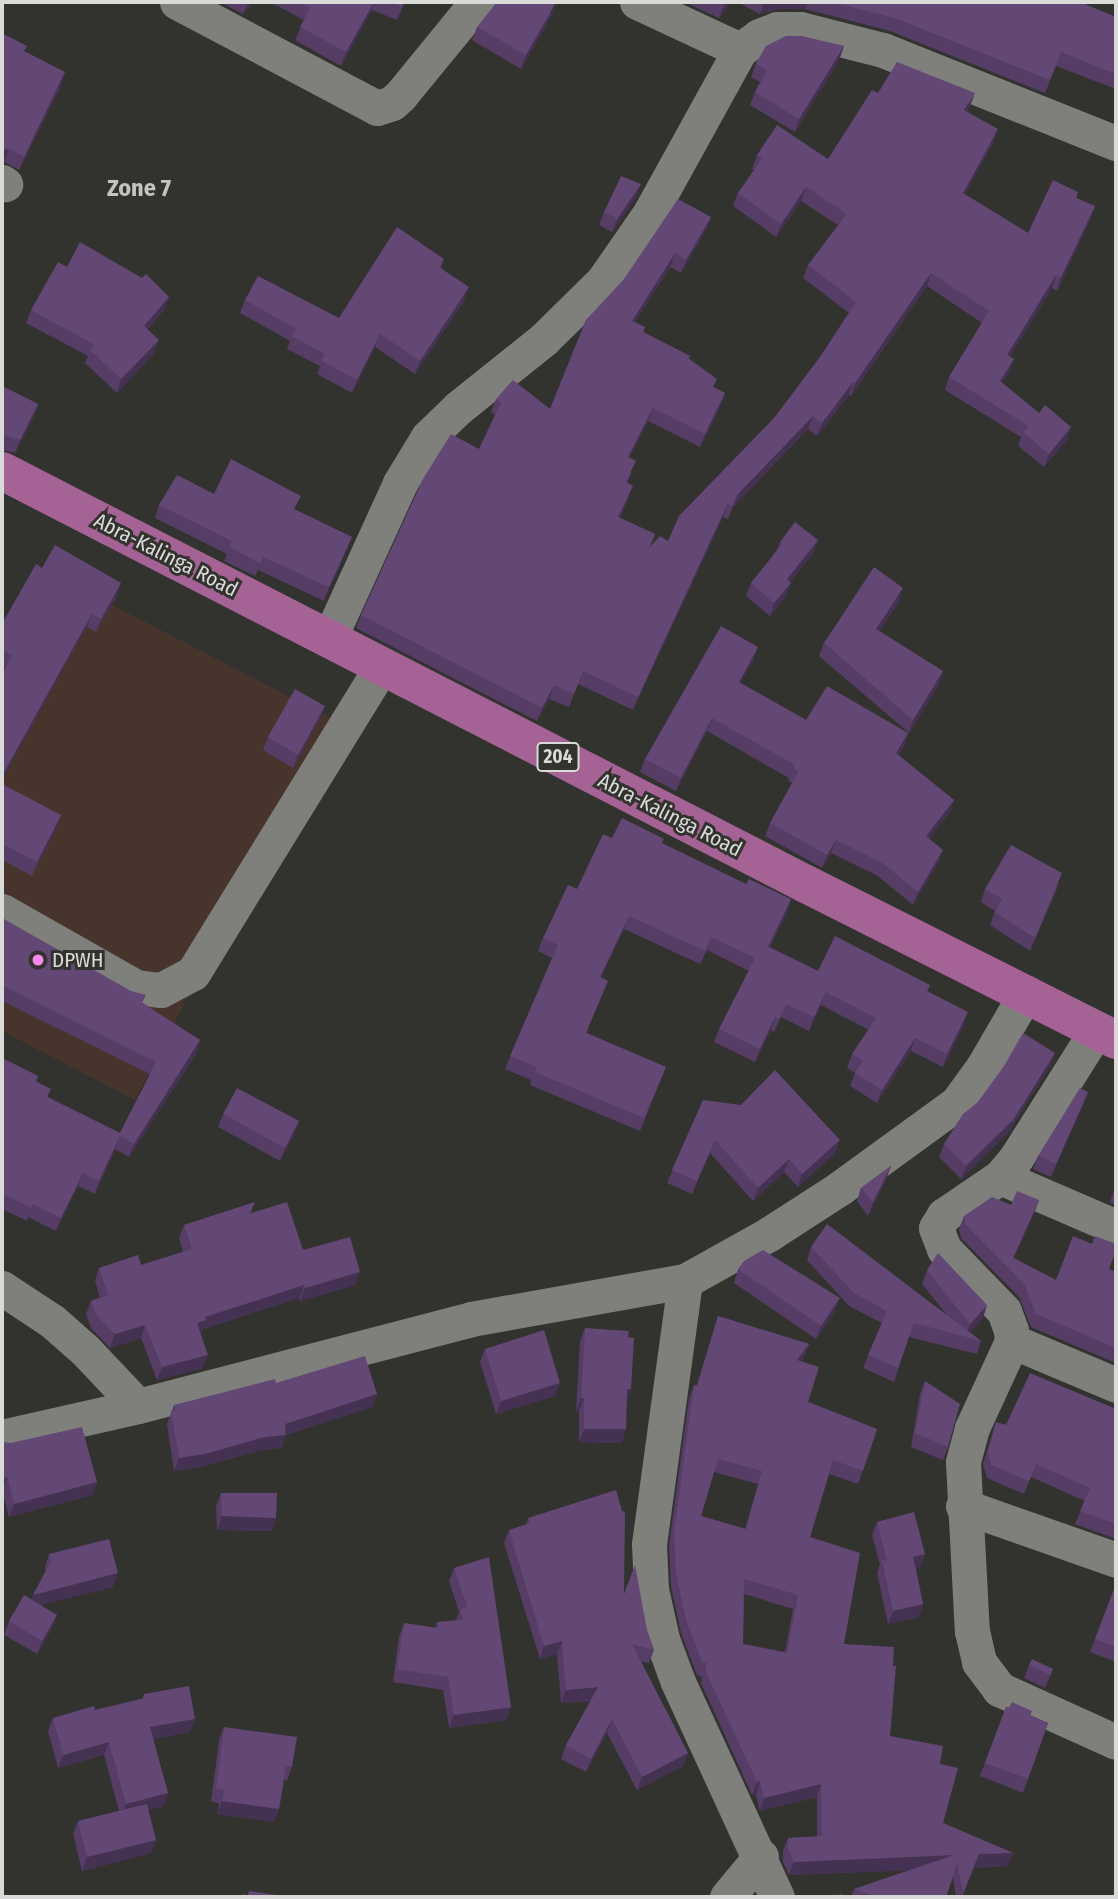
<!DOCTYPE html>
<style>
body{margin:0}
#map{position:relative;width:1118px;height:1899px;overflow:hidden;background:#32322f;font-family:"Fira Sans Condensed",sans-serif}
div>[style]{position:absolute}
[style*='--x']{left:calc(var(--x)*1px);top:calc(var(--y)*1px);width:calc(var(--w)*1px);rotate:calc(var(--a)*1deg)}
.commercial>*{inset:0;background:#47352d}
.minor>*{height:35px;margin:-17.5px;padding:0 17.5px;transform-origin:17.5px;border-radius:17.5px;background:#7f7f7b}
.major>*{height:38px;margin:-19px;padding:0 19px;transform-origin:19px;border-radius:19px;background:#a56395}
.wall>*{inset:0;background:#553d65}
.shaded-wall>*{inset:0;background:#453252}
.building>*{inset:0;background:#634775}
.dots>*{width:19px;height:19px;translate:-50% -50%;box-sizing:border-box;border:4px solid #32322f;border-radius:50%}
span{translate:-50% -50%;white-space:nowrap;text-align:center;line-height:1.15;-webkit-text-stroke:6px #32322f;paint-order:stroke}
.shield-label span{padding:2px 5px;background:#32322f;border:2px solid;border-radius:5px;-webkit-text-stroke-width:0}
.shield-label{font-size:19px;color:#dadad8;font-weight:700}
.street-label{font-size:21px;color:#dadad8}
.poi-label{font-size:21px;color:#dadad8}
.left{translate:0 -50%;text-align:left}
.quarter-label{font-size:24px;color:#c4c3bf;font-weight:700}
.frame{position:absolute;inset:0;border:4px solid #dadad8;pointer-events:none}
</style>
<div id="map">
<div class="commercial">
<div style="clip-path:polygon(41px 568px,331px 718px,135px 1100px,2px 1031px,2px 645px)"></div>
</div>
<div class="minor">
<div style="--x:177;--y:2;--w:226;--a:27.9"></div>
<div style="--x:377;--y:108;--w:16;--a:-18"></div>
<div style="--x:392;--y:103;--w:11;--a:-41"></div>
<div style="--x:400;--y:96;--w:122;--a:-50.7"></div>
<div style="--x:637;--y:2;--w:114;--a:25"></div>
<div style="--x:2;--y:182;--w:4;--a:34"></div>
<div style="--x:329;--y:639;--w:171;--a:-65.5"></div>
<div style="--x:400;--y:483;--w:54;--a:-58.7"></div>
<div style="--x:428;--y:437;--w:42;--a:-44"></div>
<div style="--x:458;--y:408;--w:110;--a:-38.7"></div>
<div style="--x:544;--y:339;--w:83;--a:-44.5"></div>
<div style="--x:603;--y:281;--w:83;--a:-55.3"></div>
<div style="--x:650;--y:213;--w:186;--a:-61.1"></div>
<div style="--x:740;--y:50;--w:24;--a:-36"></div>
<div style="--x:759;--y:36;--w:19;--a:-21"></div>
<div style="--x:777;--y:29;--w:23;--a:0"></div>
<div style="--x:800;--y:29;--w:86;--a:14.2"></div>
<div style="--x:883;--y:50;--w:251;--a:21.8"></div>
<div style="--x:2;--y:911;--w:154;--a:29.6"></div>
<div style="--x:136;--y:987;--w:25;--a:7"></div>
<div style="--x:161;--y:990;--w:36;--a:-28"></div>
<div style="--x:193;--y:973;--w:361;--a:-58.4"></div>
<div style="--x:1096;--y:1031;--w:150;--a:122.2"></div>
<div style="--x:1016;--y:1158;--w:25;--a:130"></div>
<div style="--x:1000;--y:1177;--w:68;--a:145.8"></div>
<div style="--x:944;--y:1215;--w:15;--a:122"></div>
<div style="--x:936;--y:1228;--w:22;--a:69"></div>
<div style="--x:944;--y:1249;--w:86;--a:45.9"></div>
<div style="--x:1004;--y:1311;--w:20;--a:70"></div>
<div style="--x:1011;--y:1330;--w:11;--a:85"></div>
<div style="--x:1012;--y:1341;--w:96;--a:114.7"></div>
<div style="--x:972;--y:1428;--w:35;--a:105"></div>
<div style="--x:963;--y:1462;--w:169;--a:87"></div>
<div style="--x:972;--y:1631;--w:32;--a:77"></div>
<div style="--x:979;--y:1662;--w:34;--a:53"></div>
<div style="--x:999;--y:1689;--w:128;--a:24.4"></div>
<div style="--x:1000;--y:1177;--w:126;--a:23.3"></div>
<div style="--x:685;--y:1281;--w:265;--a:97.8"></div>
<div style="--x:649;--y:1544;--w:45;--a:87.5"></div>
<div style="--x:651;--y:1589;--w:51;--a:77.6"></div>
<div style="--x:662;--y:1639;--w:46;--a:69.6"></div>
<div style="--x:678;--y:1682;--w:237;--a:65.3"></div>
<div style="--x:2;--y:1288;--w:60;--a:33.4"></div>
<div style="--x:52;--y:1321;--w:44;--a:41.3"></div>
<div style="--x:85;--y:1350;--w:77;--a:46.6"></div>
<div style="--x:1012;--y:1341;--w:113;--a:22.9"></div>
<div style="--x:2;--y:1437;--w:139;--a:-12.8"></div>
<div style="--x:138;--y:1406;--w:344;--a:-14.6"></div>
<div style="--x:471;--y:1319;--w:217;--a:-10.1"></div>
<div style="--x:685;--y:1281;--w:96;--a:-29.2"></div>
<div style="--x:769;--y:1234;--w:85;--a:-32.9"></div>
<div style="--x:840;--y:1188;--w:145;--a:-36"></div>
<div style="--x:957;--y:1103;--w:44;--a:-54.2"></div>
<div style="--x:983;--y:1067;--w:86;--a:-59.8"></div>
<div style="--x:963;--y:1506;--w:162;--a:19.4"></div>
<div style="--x:727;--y:1897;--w:53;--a:-50.3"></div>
</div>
<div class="major">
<div style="--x:2;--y:471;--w:904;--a:27.19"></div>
<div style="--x:806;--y:884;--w:347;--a:26.7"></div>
</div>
<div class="wall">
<div style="clip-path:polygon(220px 2px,253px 2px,243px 14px)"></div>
<div style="clip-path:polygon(270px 2px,405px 2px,397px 20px,372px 10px,341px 66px,295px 40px,304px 20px)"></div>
<div style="clip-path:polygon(684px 2px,730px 2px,719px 18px)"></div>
<div style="clip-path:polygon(737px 2px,1080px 2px,1116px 28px,1116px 89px,1056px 66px,1045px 93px,890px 31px,805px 9px,777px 9px,760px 14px)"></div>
<div style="clip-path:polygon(553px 13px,521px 69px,472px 40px,477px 27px)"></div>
<div style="clip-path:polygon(844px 46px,839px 60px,795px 132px,750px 105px,755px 92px,760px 82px,751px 77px,756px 63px)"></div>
<div style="clip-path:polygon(25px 51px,61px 86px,19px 170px,4px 162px)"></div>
<div style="clip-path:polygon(878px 93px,970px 106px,967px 112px,993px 143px,964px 194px,1028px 233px,1076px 198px,1095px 206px,1090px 220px,1057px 291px,1052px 288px,1010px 356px,1009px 372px,1002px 383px,1039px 413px,1071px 427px,1066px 441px,1044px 467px,1018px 446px,1021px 437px,945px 390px,949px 377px,982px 323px,927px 286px,851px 396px,849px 395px,817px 436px,808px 429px,733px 507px,728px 519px,723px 517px,633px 710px,578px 684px,569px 707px,549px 699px,537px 721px,356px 628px,361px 615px,479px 449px,495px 415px,491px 412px,496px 399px,550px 409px,586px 320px,711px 217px,706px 230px,681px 273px,670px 267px,635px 322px,645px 327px,643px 332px,690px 356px,689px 359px,714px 387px,725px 393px,720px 407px,700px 447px,648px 421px,629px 458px,631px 474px,627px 483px,628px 499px,620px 518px,655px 534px,651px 546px,668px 541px,775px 417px,820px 357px,849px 313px,803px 278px,808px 265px,838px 225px,801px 201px,776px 237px,733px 206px,738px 193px,754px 170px,752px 169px,757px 155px,828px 159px)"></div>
<div style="clip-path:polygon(641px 184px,636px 197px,612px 232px,599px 225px,604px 212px)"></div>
<div style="clip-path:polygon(444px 259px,441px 269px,464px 301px,415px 374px,375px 347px,352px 393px,317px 374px,320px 366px,287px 349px,290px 341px,240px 313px,245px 300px,339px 318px)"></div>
<div style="clip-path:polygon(67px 267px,169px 297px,164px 310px,148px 329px,154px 353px,117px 393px,85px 363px,88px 356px,26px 323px,31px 310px)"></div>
<div style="clip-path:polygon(2px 386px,38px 404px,33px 418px,15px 453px,2px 450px)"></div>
<div style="clip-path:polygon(214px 494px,296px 510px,352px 537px,324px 601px,258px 570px,255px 576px,224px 561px,227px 554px,155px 518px,159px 505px)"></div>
<div style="clip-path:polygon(818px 540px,813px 553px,790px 582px,786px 596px,770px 616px,746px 596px,751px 583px,776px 552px,780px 542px)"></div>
<div style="clip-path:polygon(42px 568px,117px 596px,96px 632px,87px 627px,5px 667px,2px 665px,2px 624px)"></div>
<div style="clip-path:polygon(899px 602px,879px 631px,943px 671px,939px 684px,909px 733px,819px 656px,824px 643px)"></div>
<div style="clip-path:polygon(758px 647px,753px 660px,740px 683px,806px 720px,908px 733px,904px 746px,898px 755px,954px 800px,949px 813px,929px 838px,938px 863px,913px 905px,878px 876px,831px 853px,822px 868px,765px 836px,770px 823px,792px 783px,788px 781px,789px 778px,707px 731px,676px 791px,640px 772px,645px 759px)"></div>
<div style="clip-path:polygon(320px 719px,293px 768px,263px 750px,268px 737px)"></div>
<div style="clip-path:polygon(2px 784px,56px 829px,32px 876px,2px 860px)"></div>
<div style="clip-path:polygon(612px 838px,662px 844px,746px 884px,791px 899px,787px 912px,770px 947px,818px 971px,930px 985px,927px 991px,964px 1025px,943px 1067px,911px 1051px,877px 1103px,850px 1086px,855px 1073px,847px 1068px,852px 1054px,869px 1030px,821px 1005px,809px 1031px,781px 1017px,774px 1032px,771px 1030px,755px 1062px,714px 1042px,719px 1029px,749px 971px,707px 950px,700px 964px,624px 929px,601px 978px,587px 1033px,666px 1067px,640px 1131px,530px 1085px,531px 1080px,505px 1069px,552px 958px,538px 951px,543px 938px)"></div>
<div style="clip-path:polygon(1058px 886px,1030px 951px,990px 925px,995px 911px,981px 902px,985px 889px)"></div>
<div style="clip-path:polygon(2px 918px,143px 1003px,200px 1040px,196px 1054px,129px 1157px,115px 1149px,95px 1194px,78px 1186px,56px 1231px,28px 1217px,27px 1221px,2px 1209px,2px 1058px,38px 1076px,36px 1082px,48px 1097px,120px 1133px,150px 1074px,2px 1001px)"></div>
<div style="clip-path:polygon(1055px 1053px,1050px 1066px,1008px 1133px,961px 1179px,939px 1157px,944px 1144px,978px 1102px)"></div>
<div style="clip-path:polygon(1088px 1092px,1083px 1105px,1051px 1177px,1033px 1169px,1038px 1156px)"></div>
<div style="clip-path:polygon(703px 1100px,835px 1153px,798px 1187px,784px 1172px,753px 1201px,710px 1153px,692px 1194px,667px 1183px)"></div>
<div style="clip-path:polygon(223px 1114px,294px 1135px,280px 1161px,218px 1127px)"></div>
<div style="clip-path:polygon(891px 1166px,886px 1179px,868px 1216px,857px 1201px,861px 1188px)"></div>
<div style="clip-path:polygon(1116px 1184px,1116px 1206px,1110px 1202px)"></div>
<div style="clip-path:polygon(1039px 1200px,1014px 1258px,1056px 1280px,1109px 1269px,1116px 1272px,1116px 1363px,1031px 1327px,1019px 1297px,961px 1238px,959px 1229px,964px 1216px,1011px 1205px)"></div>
<div style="clip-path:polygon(255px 1202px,251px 1213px,355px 1285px,300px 1301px,299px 1298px,203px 1329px,201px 1333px,203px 1368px,157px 1380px,141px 1338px,110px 1348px,91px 1328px,86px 1314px,91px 1301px,100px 1298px,95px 1281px,99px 1268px,141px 1265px,183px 1252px,179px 1238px,184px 1225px)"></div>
<div style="clip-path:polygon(811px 1247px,947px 1315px,922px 1284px,927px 1270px,983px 1318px,970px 1332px,981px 1341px,977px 1354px,909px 1337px,894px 1382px,863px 1368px,882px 1323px,849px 1306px,807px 1260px)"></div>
<div style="clip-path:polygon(738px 1269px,835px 1311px,816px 1339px,734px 1283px)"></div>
<div style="clip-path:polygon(evenodd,718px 1316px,809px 1344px,804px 1357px,801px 1361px,808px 1402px,877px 1429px,858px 1484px,829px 1474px,810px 1537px,844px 1644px,890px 1736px,940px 1764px,943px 1823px,1013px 1853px,1008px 1866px,974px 1868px,962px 1897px,956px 1897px,953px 1877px,946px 1897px,851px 1897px,854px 1889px,911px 1870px,789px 1875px,783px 1862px,783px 1851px,788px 1838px,817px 1837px,817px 1797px,760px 1811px,756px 1795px,752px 1795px,701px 1683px,702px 1677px,697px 1675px,681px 1633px,671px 1586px,669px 1545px,689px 1398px,694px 1385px,697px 1385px,718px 1316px,714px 1472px,758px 1484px,745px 1529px,701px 1516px,714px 1472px,718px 1316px,744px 1594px,793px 1609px,785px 1652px,743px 1644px,744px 1594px)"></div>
<div style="clip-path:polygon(585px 1328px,631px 1389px,627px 1401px,622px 1443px,579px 1442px,579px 1412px,576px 1411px,580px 1341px)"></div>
<div style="clip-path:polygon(485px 1349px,555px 1396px,496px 1414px,480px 1362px)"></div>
<div style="clip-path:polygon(925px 1381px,948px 1447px,943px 1460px,911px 1447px,920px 1394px)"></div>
<div style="clip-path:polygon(276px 1383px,377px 1394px,372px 1407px,286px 1435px,281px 1448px,261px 1450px,200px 1467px,174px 1471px,167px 1424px,174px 1405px)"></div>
<div style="clip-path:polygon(1116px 1409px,1116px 1539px,1075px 1524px,1085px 1501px,1031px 1477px,1024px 1494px,987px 1478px,983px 1464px,996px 1422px,1006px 1425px)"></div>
<div style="clip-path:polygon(2px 1442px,97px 1482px,92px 1495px,9px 1517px,2px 1490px)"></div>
<div style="clip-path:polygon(221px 1493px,276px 1518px,272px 1531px,217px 1530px,216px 1506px)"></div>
<div style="clip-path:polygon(528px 1518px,624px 1594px,647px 1630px,654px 1650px,649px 1663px,640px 1661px,688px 1753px,683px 1766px,637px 1790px,607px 1733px,586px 1772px,561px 1759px,566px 1745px,591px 1701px,561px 1703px,557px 1654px,540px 1659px,504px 1543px,509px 1530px,526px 1525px)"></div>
<div style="clip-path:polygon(877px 1522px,925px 1554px,920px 1567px,916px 1568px,923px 1604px,919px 1617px,888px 1624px,877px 1573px,880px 1565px,872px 1535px)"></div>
<div style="clip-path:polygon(49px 1554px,113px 1587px,40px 1605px,52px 1628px,37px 1654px,4px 1635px,9px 1621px,31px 1600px,46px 1572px,45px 1567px)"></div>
<div style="clip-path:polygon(454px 1568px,511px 1707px,506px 1720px,449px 1728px,443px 1690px,393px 1682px,399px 1637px,404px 1623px,435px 1628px,437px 1622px,456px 1620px,459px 1612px,449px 1581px)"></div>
<div style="clip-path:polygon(1116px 1584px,1116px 1662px,1090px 1652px)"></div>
<div style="clip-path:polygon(1029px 1665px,1053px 1669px,1045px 1688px,1024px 1678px)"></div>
<div style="clip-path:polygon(144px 1694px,190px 1732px,153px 1739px,168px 1793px,163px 1806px,148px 1810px,156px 1840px,151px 1853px,82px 1871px,73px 1834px,78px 1821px,119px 1811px,104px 1755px,58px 1768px,48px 1731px,53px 1718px,95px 1710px,142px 1699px)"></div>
<div style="clip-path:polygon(1006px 1707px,1032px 1711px,1030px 1715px,1048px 1723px,1023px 1793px,980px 1776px)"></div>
<div style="clip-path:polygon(224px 1727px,292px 1767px,287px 1781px,284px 1780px,279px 1809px,274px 1822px,217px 1814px,219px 1803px,211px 1802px,219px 1740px)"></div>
</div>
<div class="shaded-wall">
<div style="clip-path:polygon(248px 2px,253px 2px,243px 14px)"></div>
<div style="clip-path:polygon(374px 2px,371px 12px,341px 66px,346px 52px)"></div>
<div style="clip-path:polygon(557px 2px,553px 13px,521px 69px,526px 55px)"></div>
<div style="clip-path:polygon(726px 2px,730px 2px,719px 18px,724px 5px)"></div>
<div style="clip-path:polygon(764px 2px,808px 2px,805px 9px,777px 9px,760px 14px)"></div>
<div style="clip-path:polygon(844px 46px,839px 60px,795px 132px,799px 119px)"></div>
<div style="clip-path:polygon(65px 72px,61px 86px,19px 170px,24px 157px)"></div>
<div style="clip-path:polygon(975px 93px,970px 106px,959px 123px,964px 110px)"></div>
<div style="clip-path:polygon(998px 129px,993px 143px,958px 207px,963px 193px)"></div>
<div style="clip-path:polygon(9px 149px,4px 162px,2px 162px,2px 150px)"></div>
<div style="clip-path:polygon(641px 184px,636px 197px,612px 232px,617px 219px)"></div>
<div style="clip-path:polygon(806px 187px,801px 201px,776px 237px,781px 224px)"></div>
<div style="clip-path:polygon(1095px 206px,1090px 220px,1057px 291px,1061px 277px)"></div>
<div style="clip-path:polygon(711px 217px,706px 230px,681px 273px,686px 260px)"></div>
<div style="clip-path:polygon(675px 253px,670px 267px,627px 334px,632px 321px)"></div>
<div style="clip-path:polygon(931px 273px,927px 286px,851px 396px,855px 383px)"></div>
<div style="clip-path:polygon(1056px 275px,1052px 288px,1002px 368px,1007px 355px)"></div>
<div style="clip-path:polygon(469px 287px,464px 301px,415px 374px,420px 361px)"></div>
<div style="clip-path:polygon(169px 297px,164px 310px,139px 339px,144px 326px)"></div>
<div style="clip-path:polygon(380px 334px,375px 347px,352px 393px,357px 380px)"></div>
<div style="clip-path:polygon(159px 340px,154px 353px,117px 393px,121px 379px)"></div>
<div style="clip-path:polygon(1014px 359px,1009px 372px,995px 395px,1000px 381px)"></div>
<div style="clip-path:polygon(853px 382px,849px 395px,817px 436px,822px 423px)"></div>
<div style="clip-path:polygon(725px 393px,720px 407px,700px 447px,705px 434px)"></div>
<div style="clip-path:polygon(38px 404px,33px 418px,15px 453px,20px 440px)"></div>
<div style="clip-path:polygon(653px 408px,648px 421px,623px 470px,628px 457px)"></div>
<div style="clip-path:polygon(813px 416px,808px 429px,733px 507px,728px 519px,738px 494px)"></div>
<div style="clip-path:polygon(1071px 427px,1066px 441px,1044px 467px,1049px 454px)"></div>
<div style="clip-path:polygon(633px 486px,628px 499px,614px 530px,618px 517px)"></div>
<div style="clip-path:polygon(728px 503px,723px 517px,633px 710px,638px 697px)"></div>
<div style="clip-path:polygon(352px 537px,347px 550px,324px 601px,329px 587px)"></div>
<div style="clip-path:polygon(818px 540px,813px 553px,782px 592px,787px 579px)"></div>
<div style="clip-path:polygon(121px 583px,117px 596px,96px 632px,101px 619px)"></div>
<div style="clip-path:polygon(791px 583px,786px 596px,770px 616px,774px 603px)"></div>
<div style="clip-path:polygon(903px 588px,899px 602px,871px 642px,876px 629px)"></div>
<div style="clip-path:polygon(92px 614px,87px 627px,2px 780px,2px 776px)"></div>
<div style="clip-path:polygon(758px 647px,753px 660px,734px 695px,739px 682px)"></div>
<div style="clip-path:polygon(943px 671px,939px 684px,909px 733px,913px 720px)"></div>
<div style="clip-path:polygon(554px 685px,549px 699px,537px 721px,542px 708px)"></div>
<div style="clip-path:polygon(325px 706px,320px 719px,293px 768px,298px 755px)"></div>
<div style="clip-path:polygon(712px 718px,707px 731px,676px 791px,681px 778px)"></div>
<div style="clip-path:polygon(908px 733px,904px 746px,891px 767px,896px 753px)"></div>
<div style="clip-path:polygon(954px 800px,949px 813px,921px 849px,926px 836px)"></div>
<div style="clip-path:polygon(61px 815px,56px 829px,32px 876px,37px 862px)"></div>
<div style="clip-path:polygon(836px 840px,831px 853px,822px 868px,827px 855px)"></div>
<div style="clip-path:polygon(943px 850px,938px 863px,913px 905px,918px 892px)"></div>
<div style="clip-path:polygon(791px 899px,787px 912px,763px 960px,768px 947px)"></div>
<div style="clip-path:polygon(629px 916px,624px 929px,595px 991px,600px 977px)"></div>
<div style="clip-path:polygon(826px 992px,821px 1005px,809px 1031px,814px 1017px)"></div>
<div style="clip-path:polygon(968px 1012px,964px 1025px,943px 1067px,947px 1054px)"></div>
<div style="clip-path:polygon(775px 1017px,771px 1030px,755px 1062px,760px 1049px)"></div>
<div style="clip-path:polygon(915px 1038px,911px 1051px,877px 1103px,882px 1090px)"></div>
<div style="clip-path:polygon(200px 1040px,196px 1054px,129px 1157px,134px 1144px)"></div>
<div style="clip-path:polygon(1055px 1053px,1050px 1066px,1008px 1133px,961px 1179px,966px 1166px)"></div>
<div style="clip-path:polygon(1088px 1092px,1083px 1105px,1051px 1177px,1056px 1164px)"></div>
<div style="clip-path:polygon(299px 1121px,294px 1135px,280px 1161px,285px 1148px)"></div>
<div style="clip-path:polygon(120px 1136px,115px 1149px,95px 1194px,99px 1181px)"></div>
<div style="clip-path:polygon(715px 1140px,710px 1153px,692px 1194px,697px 1181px)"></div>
<div style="clip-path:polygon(840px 1140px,835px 1153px,798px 1187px,802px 1174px)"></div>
<div style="clip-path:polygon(789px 1159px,784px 1172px,753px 1201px,758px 1188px)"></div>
<div style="clip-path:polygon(891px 1166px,886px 1179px,868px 1216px,873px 1202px)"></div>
<div style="clip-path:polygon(83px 1173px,78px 1186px,56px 1231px,61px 1218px)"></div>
<div style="clip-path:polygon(1039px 1200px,1034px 1214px,1008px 1271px,1013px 1258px)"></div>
<div style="clip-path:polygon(360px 1272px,355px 1285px,300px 1301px,305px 1288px)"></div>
<div style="clip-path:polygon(304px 1285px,299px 1298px,203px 1329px,202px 1333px,192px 1336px,197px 1323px,205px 1317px)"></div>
<div style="clip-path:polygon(840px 1298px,835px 1311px,816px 1339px,821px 1326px)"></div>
<div style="clip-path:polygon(987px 1305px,983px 1318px,965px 1338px,970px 1324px)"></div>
<div style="clip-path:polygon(145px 1325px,141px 1338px,110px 1348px,115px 1334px)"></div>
<div style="clip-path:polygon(809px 1344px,804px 1357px,793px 1373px,797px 1360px)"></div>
<div style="clip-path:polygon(208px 1355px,203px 1368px,157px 1380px,162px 1367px)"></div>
<div style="clip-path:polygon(560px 1383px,555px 1396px,496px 1414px,501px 1401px)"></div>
<div style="clip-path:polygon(627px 1389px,631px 1389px,626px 1403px)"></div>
<div style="clip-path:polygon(377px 1394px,372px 1407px,286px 1435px,281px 1448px,261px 1450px,200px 1467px,174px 1471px,179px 1458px)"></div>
<div style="clip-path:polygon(581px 1398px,584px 1398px,579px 1412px,576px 1411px)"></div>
<div style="clip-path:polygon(584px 1429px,626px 1429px,622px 1443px,579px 1442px)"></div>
<div style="clip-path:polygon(7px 1476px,2px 1490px,2px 1481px)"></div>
<div style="clip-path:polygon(97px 1482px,92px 1495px,9px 1517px,14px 1504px)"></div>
<div style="clip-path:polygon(222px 1516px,276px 1518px,272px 1531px,217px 1530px)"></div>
<div style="clip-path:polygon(925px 1554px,920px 1567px,908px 1570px,913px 1557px)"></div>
<div style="clip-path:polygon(118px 1573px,113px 1587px,28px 1608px,33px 1595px)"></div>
<div style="clip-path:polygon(923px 1604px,919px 1617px,888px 1624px,893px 1611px)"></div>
<div style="clip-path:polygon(57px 1615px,52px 1628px,37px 1654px,42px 1641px)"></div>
<div style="clip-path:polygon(562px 1641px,557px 1654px,540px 1659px,544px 1646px)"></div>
<div style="clip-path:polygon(598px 1687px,593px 1700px,561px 1703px,566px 1690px)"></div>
<div style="clip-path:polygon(511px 1707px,506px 1720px,449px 1728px,454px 1715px)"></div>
<div style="clip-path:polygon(195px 1719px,190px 1732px,145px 1740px,150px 1727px)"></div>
<div style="clip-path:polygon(612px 1719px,607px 1733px,586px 1772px,591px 1759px)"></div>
<div style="clip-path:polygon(109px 1742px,104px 1755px,58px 1768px,63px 1755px)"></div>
<div style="clip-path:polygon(688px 1753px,683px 1766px,637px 1790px,642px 1777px)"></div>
<div style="clip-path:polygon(760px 1781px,756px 1795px,752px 1795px,757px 1782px)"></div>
<div style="clip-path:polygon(821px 1784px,817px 1797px,760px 1811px,764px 1798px)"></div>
<div style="clip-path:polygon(168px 1793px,163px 1806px,121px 1818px,126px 1804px)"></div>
<div style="clip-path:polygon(222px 1801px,279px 1809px,274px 1822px,217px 1814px)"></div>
<div style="clip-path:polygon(156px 1840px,151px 1853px,82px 1871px,87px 1857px)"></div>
<div style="clip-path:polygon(1013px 1853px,1008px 1866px,974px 1868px,961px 1897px,979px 1854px)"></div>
<div style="clip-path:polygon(954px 1855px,949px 1869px,789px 1875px,794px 1862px)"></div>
</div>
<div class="building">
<div style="clip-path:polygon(300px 2px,374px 2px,346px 52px,300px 27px,310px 8px)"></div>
<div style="clip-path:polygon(390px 2px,404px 2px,402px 7px)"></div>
<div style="clip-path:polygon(497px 2px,556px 2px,526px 55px,477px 27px)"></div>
<div style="clip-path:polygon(831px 2px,1080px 2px,1116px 17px,1116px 23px,1114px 27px,1116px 28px,1116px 74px,1061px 52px,1050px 80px,895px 18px)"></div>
<div style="clip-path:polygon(2px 33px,27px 46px,24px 51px,65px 72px,24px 157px,9px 149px,2px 150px)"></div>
<div style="clip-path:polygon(786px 36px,802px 36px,844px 46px,799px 119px,755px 92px,767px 71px,756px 63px,766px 46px)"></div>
<div style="clip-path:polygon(897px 62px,975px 93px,964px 110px,998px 129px,963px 193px,1028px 233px,1053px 180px,1078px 192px,1076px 198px,1095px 206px,1061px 277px,1056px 275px,1007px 355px,1014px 359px,1000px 381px,1039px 413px,1045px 405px,1071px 427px,1049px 454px,1023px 432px,1029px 426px,949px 377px,989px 311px,931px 273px,855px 383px,853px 382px,822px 423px,813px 416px,738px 494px,732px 506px,728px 503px,638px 697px,583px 671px,574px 694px,554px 685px,542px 708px,361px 615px,423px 479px,451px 434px,479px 449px,501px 403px,496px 399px,513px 380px,550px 409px,586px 320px,624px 279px,678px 199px,711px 217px,686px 260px,675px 253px,632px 321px,645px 327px,643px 332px,690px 356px,688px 358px,717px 379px,713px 387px,725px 393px,705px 434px,653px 408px,628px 457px,636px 461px,626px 482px,633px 486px,618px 517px,655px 534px,648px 549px,660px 536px,668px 541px,679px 516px,775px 417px,820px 357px,856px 302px,808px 265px,847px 214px,806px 187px,781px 224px,738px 193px,762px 159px,757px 155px,777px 125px,828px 159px,872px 90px,878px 93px)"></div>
<div style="clip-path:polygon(621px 176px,641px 184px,617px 219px,604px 212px)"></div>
<div style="clip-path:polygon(397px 227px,444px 259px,439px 267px,469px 287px,420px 361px,380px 334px,357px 380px,321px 361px,325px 354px,292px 336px,296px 329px,245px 300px,258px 276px,339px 318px)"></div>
<div style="clip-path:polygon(80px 242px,142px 278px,146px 274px,169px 297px,144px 326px,159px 340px,121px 379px,90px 350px,95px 345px,31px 310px,58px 262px,67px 267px)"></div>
<div style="clip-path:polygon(2px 386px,38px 404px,20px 440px,2px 435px)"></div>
<div style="clip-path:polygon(231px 459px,301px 496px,294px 509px,352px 537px,329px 587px,263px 557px,260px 563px,229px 547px,232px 541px,159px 505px,177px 475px,214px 494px)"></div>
<div style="clip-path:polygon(795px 522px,818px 540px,787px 579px,791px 583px,774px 603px,751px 583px,782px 544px,780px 542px)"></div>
<div style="clip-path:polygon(55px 545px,121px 583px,101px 619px,92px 614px,2px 776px,2px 674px,12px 655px,2px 649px,2px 624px,36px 564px,42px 568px)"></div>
<div style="clip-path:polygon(874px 567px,903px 588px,876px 629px,943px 671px,913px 720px,824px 643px)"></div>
<div style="clip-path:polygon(721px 626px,758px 647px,739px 682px,806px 720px,827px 686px,908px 733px,896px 753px,954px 800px,926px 836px,943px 850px,918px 892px,882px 863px,836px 840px,827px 855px,770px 823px,799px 771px,793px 768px,795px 765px,712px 718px,681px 778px,645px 759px)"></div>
<div style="clip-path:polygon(295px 689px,325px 706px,298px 755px,268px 737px)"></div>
<div style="clip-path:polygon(2px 784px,61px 815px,37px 862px,2px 844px)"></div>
<div style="clip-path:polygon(622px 818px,664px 839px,662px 843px,746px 884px,749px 879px,791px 899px,768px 947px,818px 971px,835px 936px,930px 985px,927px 991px,968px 1012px,947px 1054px,915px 1038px,882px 1090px,855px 1073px,863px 1061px,852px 1054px,876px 1018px,826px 992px,814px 1017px,786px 1004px,779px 1019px,775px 1017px,760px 1049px,719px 1029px,755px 958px,711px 937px,705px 951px,629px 916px,600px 977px,608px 981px,586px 1033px,666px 1067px,644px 1118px,535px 1072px,536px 1067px,510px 1056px,558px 945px,543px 938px,568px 885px,577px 889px,603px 834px,612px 838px)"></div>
<div style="clip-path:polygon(1011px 845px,1062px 873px,1035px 938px,995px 912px,1002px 899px,985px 889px)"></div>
<div style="clip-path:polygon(2px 918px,131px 991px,146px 995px,142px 1003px,200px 1040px,134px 1144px,120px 1136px,99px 1181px,83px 1173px,61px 1218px,33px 1204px,31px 1208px,2px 1193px,2px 1058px,38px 1076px,35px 1081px,51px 1089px,47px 1097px,120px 1133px,156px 1062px,2px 985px)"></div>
<div style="clip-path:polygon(1023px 1033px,1055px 1053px,1013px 1120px,966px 1166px,944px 1144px,963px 1114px,978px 1102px,1004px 1066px)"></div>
<div style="clip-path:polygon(775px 1070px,840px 1140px,802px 1174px,789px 1159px,758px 1188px,715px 1140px,697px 1181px,672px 1170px,703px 1100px,741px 1105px)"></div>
<div style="clip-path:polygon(237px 1088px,299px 1121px,285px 1148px,223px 1114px)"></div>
<div style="clip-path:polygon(1080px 1088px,1088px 1092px,1056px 1164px,1038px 1156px)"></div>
<div style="clip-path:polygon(891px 1166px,873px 1202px,861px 1188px)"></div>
<div style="clip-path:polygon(1017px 1191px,1039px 1200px,1013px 1258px,1056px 1280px,1073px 1236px,1092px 1244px,1095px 1236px,1116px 1244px,1116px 1251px,1109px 1269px,1116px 1272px,1116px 1348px,1036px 1314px,1024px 1284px,966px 1225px,964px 1216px,992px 1197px,1011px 1205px)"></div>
<div style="clip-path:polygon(255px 1202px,248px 1214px,287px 1202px,303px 1250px,350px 1237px,360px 1272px,305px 1288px,304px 1285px,205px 1317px,206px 1320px,197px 1323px,208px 1355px,162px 1367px,145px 1325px,115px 1334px,96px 1315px,91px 1301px,108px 1295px,99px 1268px,138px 1255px,141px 1265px,192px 1249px,184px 1225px)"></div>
<div style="clip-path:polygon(827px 1224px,981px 1341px,914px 1323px,898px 1368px,868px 1355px,887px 1311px,854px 1293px,811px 1247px)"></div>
<div style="clip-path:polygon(763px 1250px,840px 1298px,821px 1326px,738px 1269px,744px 1261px)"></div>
<div style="clip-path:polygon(938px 1253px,987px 1305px,970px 1324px,927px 1270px)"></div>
<div style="clip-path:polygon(evenodd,718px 1316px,809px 1344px,797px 1360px,819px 1367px,808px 1402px,877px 1429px,863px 1471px,833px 1460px,810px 1537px,860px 1553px,844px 1644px,894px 1647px,893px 1666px,896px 1666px,890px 1736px,943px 1746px,940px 1764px,958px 1768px,943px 1823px,1013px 1853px,979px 1854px,963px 1893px,957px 1863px,946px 1897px,877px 1897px,854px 1889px,954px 1855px,794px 1862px,788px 1849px,788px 1838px,822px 1836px,821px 1784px,764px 1798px,760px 1781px,757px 1782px,705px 1670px,707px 1663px,702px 1662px,686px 1620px,676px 1573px,674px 1532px,694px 1385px,697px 1386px,718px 1316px,718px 1459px,762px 1471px,746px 1529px,701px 1516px,718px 1459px,718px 1316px,744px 1579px,798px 1595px,787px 1653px,743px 1644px,744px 1579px)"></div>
<div style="clip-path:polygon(585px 1328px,629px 1331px,628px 1337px,634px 1338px,631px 1389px,627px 1389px,626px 1429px,584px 1429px,584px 1398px,581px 1398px)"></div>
<div style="clip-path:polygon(544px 1330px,560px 1383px,501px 1401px,485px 1349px)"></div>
<div style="clip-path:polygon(365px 1356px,377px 1394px,285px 1424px,286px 1435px,265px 1437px,205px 1454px,179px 1458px,171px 1411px,176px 1410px,174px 1405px,275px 1379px,276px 1383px)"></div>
<div style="clip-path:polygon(1030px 1373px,1116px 1409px,1116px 1524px,1080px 1511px,1090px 1488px,1036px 1464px,1029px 1481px,991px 1465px,988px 1451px,996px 1422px,1006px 1425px)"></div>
<div style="clip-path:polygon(925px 1381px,960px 1404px,948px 1447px,915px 1433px)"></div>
<div style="clip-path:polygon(82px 1427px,97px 1482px,14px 1504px,7px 1476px,2px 1481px,2px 1442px,11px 1443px)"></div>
<div style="clip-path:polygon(616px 1490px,622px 1511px,625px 1512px,624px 1594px,635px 1565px,647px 1630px,654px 1650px,632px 1644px,688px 1753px,642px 1777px,612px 1719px,591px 1759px,566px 1745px,598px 1687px,566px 1690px,562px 1641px,544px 1646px,509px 1530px,530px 1523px,528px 1518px)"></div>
<div style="clip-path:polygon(221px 1493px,277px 1493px,276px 1518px,222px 1516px)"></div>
<div style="clip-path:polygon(914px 1512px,925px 1554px,913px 1557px,923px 1604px,893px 1611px,882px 1560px,887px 1561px,877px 1522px)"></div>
<div style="clip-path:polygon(109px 1539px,118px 1573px,33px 1595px,51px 1561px,49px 1554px)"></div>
<div style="clip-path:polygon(489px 1557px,511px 1707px,454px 1715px,448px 1677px,397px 1669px,404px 1623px,438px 1628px,437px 1622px,463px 1620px,460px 1609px,467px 1607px,454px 1568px)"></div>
<div style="clip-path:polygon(1116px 1584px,1116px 1647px,1095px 1639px)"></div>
<div style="clip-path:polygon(24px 1595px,57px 1615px,42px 1641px,9px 1621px)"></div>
<div style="clip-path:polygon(1032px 1659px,1053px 1669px,1050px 1675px,1029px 1665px)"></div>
<div style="clip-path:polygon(189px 1686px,195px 1719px,150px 1727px,168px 1793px,126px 1804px,109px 1742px,63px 1755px,53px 1718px,94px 1706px,95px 1710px,145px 1698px,144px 1694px)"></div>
<div style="clip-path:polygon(1012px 1702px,1032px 1711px,1029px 1715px,1048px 1723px,1028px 1779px,985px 1763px,1006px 1707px,1009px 1708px)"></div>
<div style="clip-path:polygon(224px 1727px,297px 1737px,292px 1767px,286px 1766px,279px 1809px,222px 1801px,224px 1790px,216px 1789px)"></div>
<div style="clip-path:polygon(147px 1804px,156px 1840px,87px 1857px,78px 1821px)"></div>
<div style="clip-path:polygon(249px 1891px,292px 1897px,242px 1897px,243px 1894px,248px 1895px)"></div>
<div style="clip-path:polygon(841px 1894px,842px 1897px,831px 1897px)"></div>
</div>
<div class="dots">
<div style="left:38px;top:960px;background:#f788ec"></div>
</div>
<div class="shield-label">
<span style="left:558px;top:757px">204</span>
</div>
<div class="street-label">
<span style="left:166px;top:555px;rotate:27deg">Abra-Kalinga Road</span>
<span style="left:670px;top:815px;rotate:27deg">Abra-Kalinga Road</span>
</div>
<div class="poi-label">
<span class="left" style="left:52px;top:960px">DPWH</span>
</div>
<div class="quarter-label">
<span style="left:139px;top:189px">Zone 7</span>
</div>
<div class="frame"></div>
</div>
